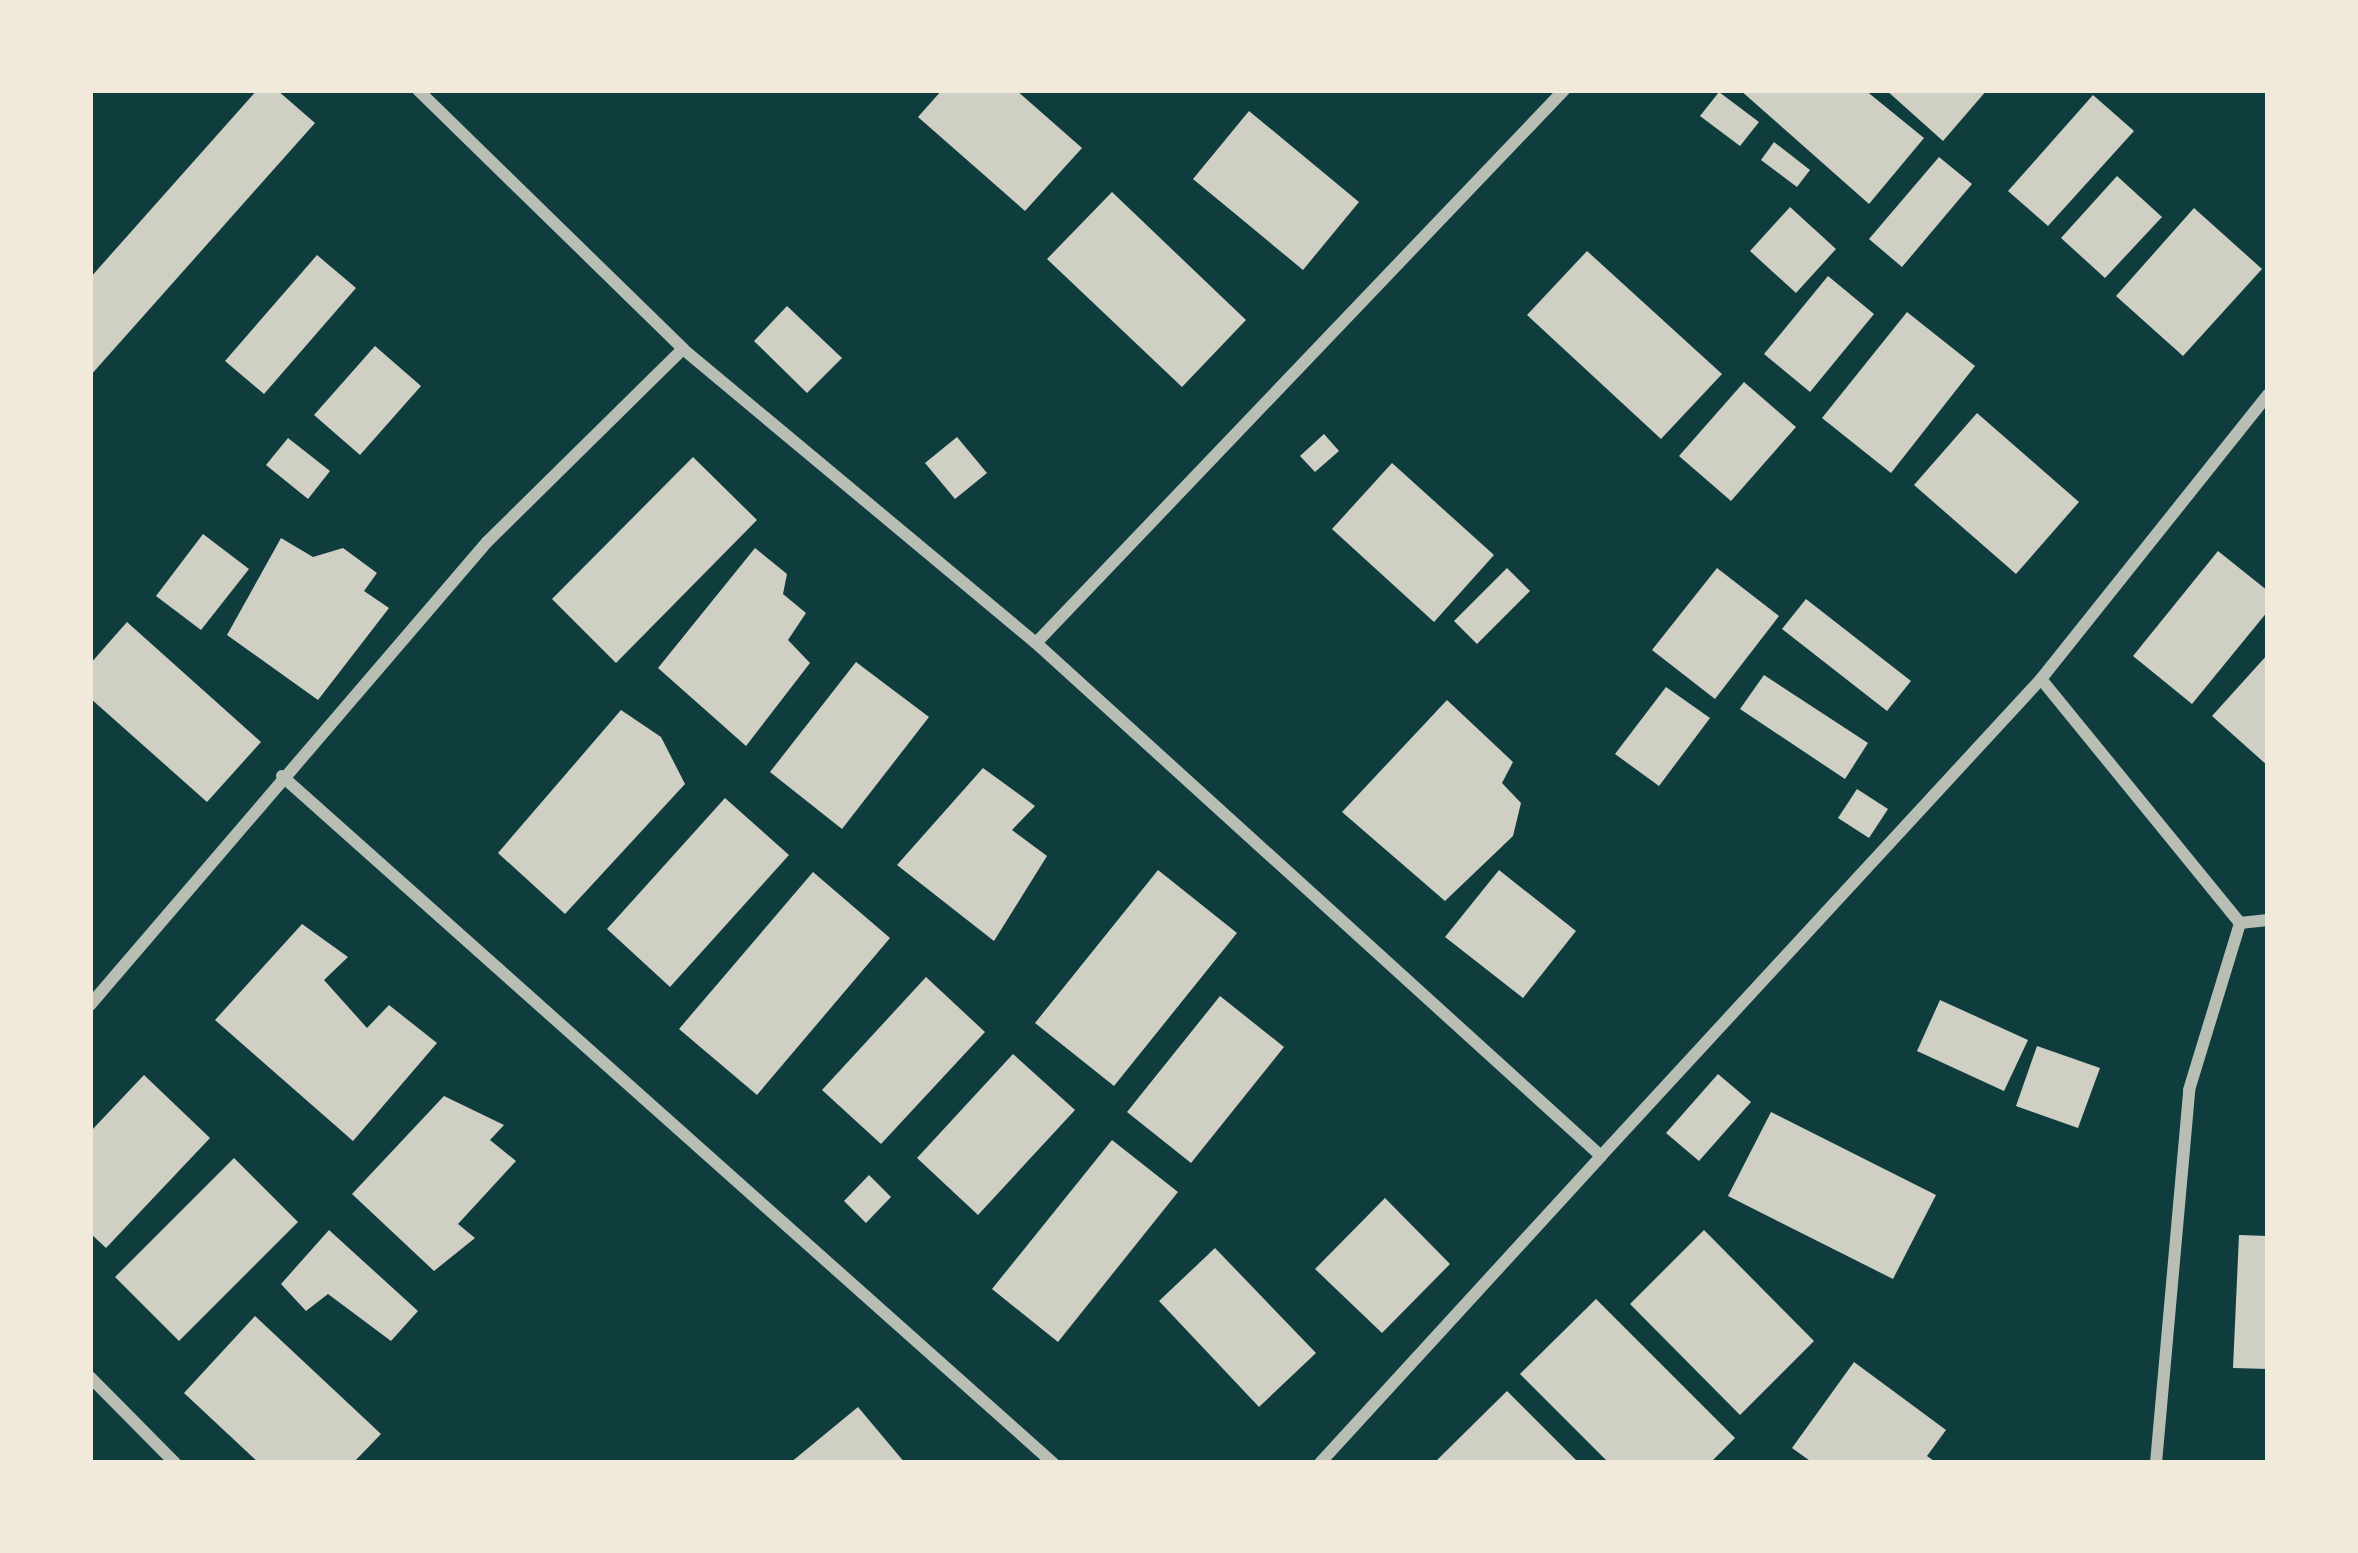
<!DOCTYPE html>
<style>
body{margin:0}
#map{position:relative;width:2358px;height:1553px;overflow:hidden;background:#0f3d3e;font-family:Montserrat,sans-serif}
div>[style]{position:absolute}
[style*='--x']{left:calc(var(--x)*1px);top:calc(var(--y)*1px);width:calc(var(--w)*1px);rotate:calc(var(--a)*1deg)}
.building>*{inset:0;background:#cfcfc3}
.minor>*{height:12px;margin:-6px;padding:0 6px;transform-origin:6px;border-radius:6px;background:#b8beb3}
span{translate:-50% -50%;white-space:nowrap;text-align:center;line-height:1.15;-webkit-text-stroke:9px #f1e9da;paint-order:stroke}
.frame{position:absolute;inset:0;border:93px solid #f1e9da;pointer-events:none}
</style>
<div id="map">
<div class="building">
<div style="clip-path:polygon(257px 90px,277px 90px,315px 123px,90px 376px,90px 278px)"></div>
<div style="clip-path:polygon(942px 90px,1016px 90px,1082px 148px,1025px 211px,918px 117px)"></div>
<div style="clip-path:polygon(1740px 90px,1865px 90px,1924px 138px,1869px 204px)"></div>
<div style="clip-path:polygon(1886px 90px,1987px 90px,1943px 141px)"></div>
<div style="clip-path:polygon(1719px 92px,1759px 122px,1740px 146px,1700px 116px)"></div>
<div style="clip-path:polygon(2093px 95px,2134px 131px,2048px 226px,2008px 191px)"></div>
<div style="clip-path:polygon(1249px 111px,1359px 202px,1303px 270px,1193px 179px)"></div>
<div style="clip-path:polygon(1774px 142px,1810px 170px,1797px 187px,1761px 160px)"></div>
<div style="clip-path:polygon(1939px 157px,1972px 184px,1902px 267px,1869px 239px)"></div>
<div style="clip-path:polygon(2117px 176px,2162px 217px,2105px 278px,2061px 238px)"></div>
<div style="clip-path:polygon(1112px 192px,1246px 320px,1182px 387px,1047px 259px)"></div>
<div style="clip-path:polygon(1790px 207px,1836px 249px,1796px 293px,1750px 251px)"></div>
<div style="clip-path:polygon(2194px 208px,2262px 269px,2183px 356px,2116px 296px)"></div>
<div style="clip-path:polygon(1587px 251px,1722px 374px,1661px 439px,1527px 315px)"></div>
<div style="clip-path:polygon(317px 255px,356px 288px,264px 394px,225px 361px)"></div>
<div style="clip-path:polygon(1828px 276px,1874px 314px,1810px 392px,1764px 354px)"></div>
<div style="clip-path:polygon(787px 306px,842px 358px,807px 393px,754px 341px)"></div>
<div style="clip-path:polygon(1907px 312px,1975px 366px,1891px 473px,1822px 418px)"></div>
<div style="clip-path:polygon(375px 346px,421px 386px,360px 455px,314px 415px)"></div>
<div style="clip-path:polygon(1744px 382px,1796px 427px,1731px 501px,1679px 456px)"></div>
<div style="clip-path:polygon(1977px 413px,2079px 502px,2016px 574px,1914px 485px)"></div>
<div style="clip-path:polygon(1324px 434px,1339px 451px,1315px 472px,1300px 456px)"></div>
<div style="clip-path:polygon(957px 437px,987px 473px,955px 499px,925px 463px)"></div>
<div style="clip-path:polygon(288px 438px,330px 471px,308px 499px,266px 465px)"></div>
<div style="clip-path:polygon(693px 457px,757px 520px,616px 663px,552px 599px)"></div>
<div style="clip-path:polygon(1392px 463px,1494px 555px,1434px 622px,1332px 529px)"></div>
<div style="clip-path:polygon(203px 534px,249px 569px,201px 630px,156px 596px)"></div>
<div style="clip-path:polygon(281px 538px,313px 557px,343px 548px,377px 573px,364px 591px,389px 608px,318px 700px,227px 635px)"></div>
<div style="clip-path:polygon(755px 548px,787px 574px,783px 594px,806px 613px,788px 640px,810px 663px,746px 746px,658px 668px)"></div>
<div style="clip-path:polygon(2218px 551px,2268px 591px,2268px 611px,2192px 704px,2133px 656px)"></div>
<div style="clip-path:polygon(1507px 568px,1530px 591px,1477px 644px,1454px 621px)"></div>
<div style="clip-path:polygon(1717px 568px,1779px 616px,1715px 699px,1652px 650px)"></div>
<div style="clip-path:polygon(1806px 599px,1911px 681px,1887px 711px,1782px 629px)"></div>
<div style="clip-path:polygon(127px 622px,261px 742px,207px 802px,90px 698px,90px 664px)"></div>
<div style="clip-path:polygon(2268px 654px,2268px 766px,2212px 716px)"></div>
<div style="clip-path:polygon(856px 662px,929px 717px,842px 829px,770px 772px)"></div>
<div style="clip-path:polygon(1764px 675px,1868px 743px,1845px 779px,1740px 709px)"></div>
<div style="clip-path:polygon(1666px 687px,1710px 718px,1659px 786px,1615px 754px)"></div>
<div style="clip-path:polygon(1447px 700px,1513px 762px,1502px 783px,1521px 803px,1513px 836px,1445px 901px,1342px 812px)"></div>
<div style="clip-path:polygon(621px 710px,661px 737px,685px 784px,565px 914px,498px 853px)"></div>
<div style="clip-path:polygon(983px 768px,1035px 806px,1012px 830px,1047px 856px,994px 941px,897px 865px)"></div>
<div style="clip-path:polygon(1857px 789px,1888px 809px,1869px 838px,1838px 818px)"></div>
<div style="clip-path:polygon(725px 798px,789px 855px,670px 987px,607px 929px)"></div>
<div style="clip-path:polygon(1158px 870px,1237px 933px,1114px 1086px,1035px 1023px)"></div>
<div style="clip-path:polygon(1499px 870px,1576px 931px,1523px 998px,1445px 937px)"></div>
<div style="clip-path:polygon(813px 872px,890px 938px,757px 1095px,679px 1029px)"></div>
<div style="clip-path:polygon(302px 924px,348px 957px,324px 980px,367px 1028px,389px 1005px,437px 1043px,353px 1141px,215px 1020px)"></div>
<div style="clip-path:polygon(926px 977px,985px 1032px,881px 1144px,822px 1090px)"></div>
<div style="clip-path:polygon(1220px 996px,1284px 1047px,1191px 1163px,1127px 1112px)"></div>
<div style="clip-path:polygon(1940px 1000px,2028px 1040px,2004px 1091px,1917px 1051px)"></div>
<div style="clip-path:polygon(2037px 1046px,2100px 1068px,2078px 1128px,2016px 1106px)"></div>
<div style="clip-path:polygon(1013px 1054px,1075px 1110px,978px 1215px,917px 1158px)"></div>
<div style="clip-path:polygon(1718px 1074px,1751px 1102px,1699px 1161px,1666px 1133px)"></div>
<div style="clip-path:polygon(144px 1075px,210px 1138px,106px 1248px,90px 1233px,90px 1132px)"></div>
<div style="clip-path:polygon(444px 1096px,504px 1125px,490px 1140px,516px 1161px,458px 1224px,475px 1238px,434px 1271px,352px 1194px)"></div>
<div style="clip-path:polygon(1771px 1112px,1936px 1195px,1893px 1279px,1728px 1196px)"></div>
<div style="clip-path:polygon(1112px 1140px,1178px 1192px,1058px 1342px,992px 1289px)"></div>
<div style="clip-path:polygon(234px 1158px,298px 1222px,179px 1341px,115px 1277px)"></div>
<div style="clip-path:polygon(869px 1175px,891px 1197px,866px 1223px,844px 1201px)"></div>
<div style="clip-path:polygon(1385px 1198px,1450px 1264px,1382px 1333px,1315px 1269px)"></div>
<div style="clip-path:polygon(329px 1230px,418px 1311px,391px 1341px,328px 1294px,306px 1311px,281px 1284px)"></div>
<div style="clip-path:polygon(1704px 1230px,1814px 1341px,1740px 1415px,1630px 1304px)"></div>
<div style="clip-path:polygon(2239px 1235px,2268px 1236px,2268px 1369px,2233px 1368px)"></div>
<div style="clip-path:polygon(1215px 1248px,1316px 1353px,1259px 1407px,1159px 1301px)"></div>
<div style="clip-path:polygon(1596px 1299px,1735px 1438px,1710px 1463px,1609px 1463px,1520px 1374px)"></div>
<div style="clip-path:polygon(255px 1316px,381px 1434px,353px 1463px,259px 1463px,184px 1393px)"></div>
<div style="clip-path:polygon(1854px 1362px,1946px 1430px,1927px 1456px,1937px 1463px,1813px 1463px,1792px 1448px)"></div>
<div style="clip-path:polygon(1507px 1391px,1579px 1463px,1434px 1463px)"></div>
<div style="clip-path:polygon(858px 1407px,905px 1463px,790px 1463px)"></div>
</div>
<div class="minor">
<div style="--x:418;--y:90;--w:371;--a:44.3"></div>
<div style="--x:683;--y:349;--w:459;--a:39.8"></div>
<div style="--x:1036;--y:643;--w:763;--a:42.24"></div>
<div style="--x:1601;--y:1156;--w:649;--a:-47.31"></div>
<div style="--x:2041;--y:679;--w:364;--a:-51.4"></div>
<div style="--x:1036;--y:643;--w:765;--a:-46.32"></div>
<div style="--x:2041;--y:679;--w:315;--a:50.8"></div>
<div style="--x:282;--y:776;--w:1033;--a:41.7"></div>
<div style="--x:2240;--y:923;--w:28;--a:-6"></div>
<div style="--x:90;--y:1005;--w:610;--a:-49.39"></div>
<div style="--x:487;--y:542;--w:275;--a:-44.6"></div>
<div style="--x:90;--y:1377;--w:121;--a:45.3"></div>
<div style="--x:1320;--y:1463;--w:416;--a:-47.5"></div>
<div style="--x:2156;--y:1463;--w:374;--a:-84.9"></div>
<div style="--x:2189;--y:1090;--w:175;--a:-73"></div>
</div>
<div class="frame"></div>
</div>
